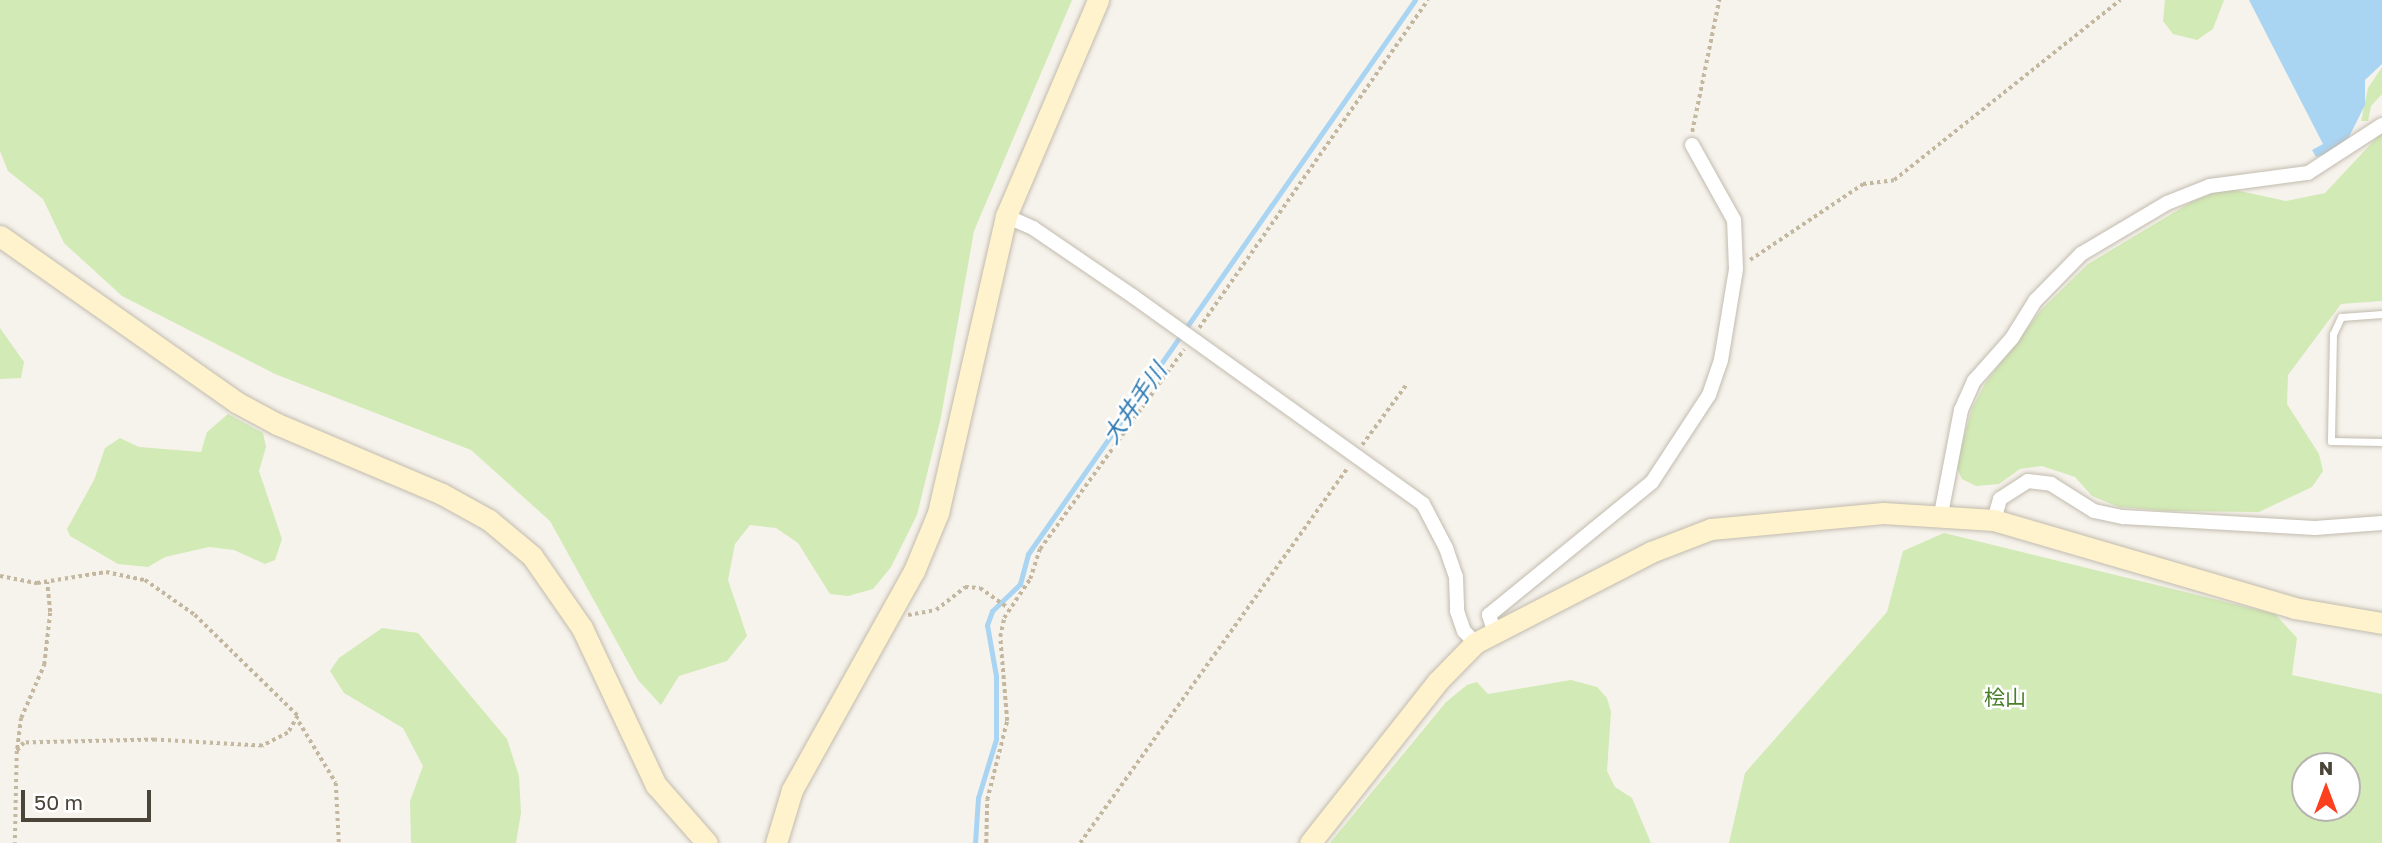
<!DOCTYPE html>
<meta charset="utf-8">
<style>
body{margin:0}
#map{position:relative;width:2382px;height:843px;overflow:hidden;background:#f6f3ec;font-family:"Golos Text","Noto Sans JP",sans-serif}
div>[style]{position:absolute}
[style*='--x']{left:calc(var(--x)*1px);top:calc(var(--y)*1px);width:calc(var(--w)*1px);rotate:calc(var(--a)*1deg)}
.green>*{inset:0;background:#d2eab5}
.water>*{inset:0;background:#a9d4f2}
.stream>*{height:5px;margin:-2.5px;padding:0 2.5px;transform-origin:2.5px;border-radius:2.5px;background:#a9d4f2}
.path>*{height:3.5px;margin-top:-1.75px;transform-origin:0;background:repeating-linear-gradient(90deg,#c4b79f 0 3.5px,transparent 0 7px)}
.roads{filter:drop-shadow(0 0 2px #c2bbae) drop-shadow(0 0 2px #c2bbae)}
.lane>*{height:7px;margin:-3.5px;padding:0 3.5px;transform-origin:3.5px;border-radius:3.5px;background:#fff}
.street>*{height:14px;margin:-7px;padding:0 7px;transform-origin:7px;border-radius:7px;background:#fff}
.secondary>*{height:21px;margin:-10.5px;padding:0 10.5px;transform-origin:10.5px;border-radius:10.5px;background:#fff3cd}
span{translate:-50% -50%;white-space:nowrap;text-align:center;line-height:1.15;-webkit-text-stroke:5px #fff;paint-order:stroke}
.park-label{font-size:21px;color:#4a7f2a}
.water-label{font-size:23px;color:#2e7ab2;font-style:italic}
.north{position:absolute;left:2291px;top:752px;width:70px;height:70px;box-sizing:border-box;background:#fff;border:2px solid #b7b4b0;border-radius:50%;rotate:0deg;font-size:19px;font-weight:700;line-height:28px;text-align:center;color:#4b4439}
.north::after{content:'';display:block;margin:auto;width:24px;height:32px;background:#fc3f1d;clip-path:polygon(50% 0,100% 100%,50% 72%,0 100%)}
.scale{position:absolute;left:21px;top:790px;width:130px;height:32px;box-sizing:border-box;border:4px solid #4b4439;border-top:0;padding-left:9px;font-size:21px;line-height:24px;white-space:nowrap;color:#4b4439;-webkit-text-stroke:5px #fff;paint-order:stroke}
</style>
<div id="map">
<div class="green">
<div style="clip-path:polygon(0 0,1072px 0,974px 231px,941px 417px,917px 515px,891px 567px,873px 589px,848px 596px,830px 594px,798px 543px,776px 528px,750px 525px,735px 544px,728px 580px,747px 636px,727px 661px,679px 676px,661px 705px,638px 680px,550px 521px,471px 450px,275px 374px,122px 296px,64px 243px,43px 199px,8px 171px,0 151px)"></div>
<div style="clip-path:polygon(2165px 0,2224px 0,2213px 29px,2197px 40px,2173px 34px,2163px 21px)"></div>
<div style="clip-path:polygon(2382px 67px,2382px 94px,2371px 106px,2368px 121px,2361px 121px,2368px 88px)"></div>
<div style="clip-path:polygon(2382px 132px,2382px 301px,2341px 304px,2288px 375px,2287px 404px,2319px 454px,2323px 471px,2312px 487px,2259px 512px,2168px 511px,2119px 507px,2092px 496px,2075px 477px,2042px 466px,2020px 469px,1999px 484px,1976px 486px,1962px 479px,1956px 466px,1972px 408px,1986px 382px,2042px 309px,2088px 264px,2193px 201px,2226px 188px,2286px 201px,2325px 193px)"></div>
<div style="clip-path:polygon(0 328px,24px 362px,21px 378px,0 379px)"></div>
<div style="clip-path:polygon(228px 414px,263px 433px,266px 447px,259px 471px,282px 539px,275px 560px,265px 564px,234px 550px,209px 547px,165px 557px,148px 567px,118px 564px,70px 536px,67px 529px,94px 480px,105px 448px,120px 438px,139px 447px,201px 452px,207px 432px)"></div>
<div style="clip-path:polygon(evenodd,1944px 533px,2275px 614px,2297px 638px,2292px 675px,2382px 694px,2382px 843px,1729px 843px,1745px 773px,1887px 612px,1903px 551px,1944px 533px,2305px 766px,2347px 766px,2347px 808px,2305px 808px,2305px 766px)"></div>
<div style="clip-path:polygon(382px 628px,418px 633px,507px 739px,519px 776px,521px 813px,516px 843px,411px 843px,410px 801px,423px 766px,403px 728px,344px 693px,330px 671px,339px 658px)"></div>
<div style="clip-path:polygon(1571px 680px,1597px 687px,1607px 698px,1611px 712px,1607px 771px,1615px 787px,1632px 798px,1651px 843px,1330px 843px,1446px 702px,1467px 685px,1477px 682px,1488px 694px)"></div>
</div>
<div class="water">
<div style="clip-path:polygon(2249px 0,2382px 0,2382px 64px,2365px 80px,2365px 105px,2349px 137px,2330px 152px,2316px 157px,2312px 150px,2323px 144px)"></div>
</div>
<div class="stream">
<div style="--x:975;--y:843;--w:45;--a:-86.2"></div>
<div style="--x:978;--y:798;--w:62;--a:-73"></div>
<div style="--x:996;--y:739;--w:63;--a:-90"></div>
<div style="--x:996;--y:676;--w:52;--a:-100"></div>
<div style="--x:987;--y:625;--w:15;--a:-70"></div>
<div style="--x:992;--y:611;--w:39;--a:-44"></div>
<div style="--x:1020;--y:584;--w:31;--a:-75"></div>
<div style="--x:1028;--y:554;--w:676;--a:-55.06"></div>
</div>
<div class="path">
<div style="--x:1692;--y:132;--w:135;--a:-78.4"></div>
<div style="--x:1750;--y:260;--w:136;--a:-33.9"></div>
<div style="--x:1863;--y:184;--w:31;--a:-7"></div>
<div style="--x:1894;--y:180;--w:289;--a:-38.5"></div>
<div style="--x:1199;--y:328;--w:400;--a:-55.1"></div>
<div style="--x:1362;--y:445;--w:74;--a:-53.7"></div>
<div style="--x:0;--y:576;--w:38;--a:11"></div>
<div style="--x:37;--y:583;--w:70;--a:-9.1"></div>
<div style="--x:106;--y:572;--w:40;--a:12"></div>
<div style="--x:145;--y:580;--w:61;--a:35"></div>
<div style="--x:195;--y:615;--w:144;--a:44.4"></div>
<div style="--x:298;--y:716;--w:20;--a:120"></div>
<div style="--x:288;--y:733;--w:29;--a:153"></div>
<div style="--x:262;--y:746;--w:107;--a:-176.8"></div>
<div style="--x:155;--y:740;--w:131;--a:178.7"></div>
<div style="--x:24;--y:743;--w:11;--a:131"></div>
<div style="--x:17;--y:751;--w:92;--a:91.2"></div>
<div style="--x:908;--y:615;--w:28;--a:-10"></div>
<div style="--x:936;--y:610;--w:37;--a:-38"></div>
<div style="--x:965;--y:587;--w:15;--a:4"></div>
<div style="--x:980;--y:588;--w:35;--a:35"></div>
<div style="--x:299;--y:722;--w:71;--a:58.8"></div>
<div style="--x:336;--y:783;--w:60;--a:87.1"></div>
<div style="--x:17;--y:749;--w:31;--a:-83"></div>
<div style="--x:21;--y:718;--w:58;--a:-66.5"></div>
<div style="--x:44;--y:665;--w:53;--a:-83.5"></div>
<div style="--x:50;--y:612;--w:30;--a:-96"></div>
<div style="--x:986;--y:843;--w:43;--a:-88.7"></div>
<div style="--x:987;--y:800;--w:81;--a:-75.8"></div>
<div style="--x:1007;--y:721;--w:84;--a:-94.8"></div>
<div style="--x:1000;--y:637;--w:19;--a:-78"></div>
<div style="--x:1004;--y:618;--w:47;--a:-56.3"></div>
<div style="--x:1030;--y:579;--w:32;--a:-72"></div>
<div style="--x:1040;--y:549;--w:246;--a:-54.2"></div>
<div style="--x:1080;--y:843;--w:460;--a:-54.5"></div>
</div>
<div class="roads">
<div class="lane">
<div style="--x:2382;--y:314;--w:41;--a:175.8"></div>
<div style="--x:2341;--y:317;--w:19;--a:115"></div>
<div style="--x:2333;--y:334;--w:107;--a:91.1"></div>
<div style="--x:2331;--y:441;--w:51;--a:1.1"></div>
</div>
<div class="street">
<div style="--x:1006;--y:216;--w:30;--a:24"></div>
<div style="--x:1033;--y:228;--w:122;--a:34.3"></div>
<div style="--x:1134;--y:297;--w:355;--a:35.6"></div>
<div style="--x:1423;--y:504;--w:50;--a:62.4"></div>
<div style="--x:1446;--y:548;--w:31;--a:71"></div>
<div style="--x:1456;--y:577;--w:34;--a:88"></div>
<div style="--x:1457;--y:611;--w:21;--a:71"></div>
<div style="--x:1464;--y:631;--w:16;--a:47"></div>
<div style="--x:1941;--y:514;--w:106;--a:-79.1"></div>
<div style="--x:1961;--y:410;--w:32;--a:-66"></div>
<div style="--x:1974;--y:381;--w:57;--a:-48.5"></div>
<div style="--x:2012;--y:338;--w:44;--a:-58.1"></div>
<div style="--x:2035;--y:301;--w:66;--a:-45.6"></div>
<div style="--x:2081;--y:254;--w:100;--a:-30.7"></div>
<div style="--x:2167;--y:203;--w:46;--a:-21.6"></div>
<div style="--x:2210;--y:186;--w:99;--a:-7.6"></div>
<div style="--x:2308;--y:173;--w:88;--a:-33"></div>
<div style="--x:1994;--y:520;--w:22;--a:-74"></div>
<div style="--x:2000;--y:499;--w:33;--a:-33"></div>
<div style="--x:2028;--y:481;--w:23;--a:7"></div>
<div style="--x:2051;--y:484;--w:51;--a:32.1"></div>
<div style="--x:2094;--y:511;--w:30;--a:12"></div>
<div style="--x:2123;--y:517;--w:192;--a:3.3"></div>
<div style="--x:2315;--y:528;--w:67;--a:-4.3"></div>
<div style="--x:1494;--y:631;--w:17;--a:-107"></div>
<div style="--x:1489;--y:615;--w:210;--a:-39.2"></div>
<div style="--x:1652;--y:482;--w:104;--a:-56.8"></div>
<div style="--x:1709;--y:395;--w:37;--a:-71"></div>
<div style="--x:1721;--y:360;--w:92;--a:-80.6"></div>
<div style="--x:1736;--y:269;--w:49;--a:-92.3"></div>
<div style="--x:1734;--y:220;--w:86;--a:-119.2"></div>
</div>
<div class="secondary">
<div style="--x:0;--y:236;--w:289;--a:35.1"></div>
<div style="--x:236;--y:402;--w:47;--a:28.2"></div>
<div style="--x:277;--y:424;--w:179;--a:23"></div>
<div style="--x:442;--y:494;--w:54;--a:29"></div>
<div style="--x:489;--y:520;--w:56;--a:39.9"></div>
<div style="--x:532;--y:556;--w:88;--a:55.2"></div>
<div style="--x:582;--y:628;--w:174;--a:64.8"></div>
<div style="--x:656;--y:785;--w:77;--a:48.7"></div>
<div style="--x:776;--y:843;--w:55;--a:-73.2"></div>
<div style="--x:792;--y:790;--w:251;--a:-60.9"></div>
<div style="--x:914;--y:571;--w:63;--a:-67.5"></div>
<div style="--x:938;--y:513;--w:305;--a:-77.1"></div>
<div style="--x:1006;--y:216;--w:235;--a:-66.9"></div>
<div style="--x:1310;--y:843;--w:205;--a:-51.7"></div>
<div style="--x:1437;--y:682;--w:54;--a:-45.7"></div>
<div style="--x:1475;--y:643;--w:198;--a:-27.3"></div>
<div style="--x:1651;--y:552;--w:64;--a:-21"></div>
<div style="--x:1711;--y:529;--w:173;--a:-5.3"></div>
<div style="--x:1883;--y:513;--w:111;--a:3.6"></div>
<div style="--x:1994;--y:520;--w:313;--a:16.3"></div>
<div style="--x:2294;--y:608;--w:89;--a:9.7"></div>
</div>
</div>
<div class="park-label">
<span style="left:2005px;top:697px">桧山</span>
</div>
<div class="water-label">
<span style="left:1134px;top:403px;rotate:-55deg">大井手川</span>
</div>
<div class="north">N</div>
<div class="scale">50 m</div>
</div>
